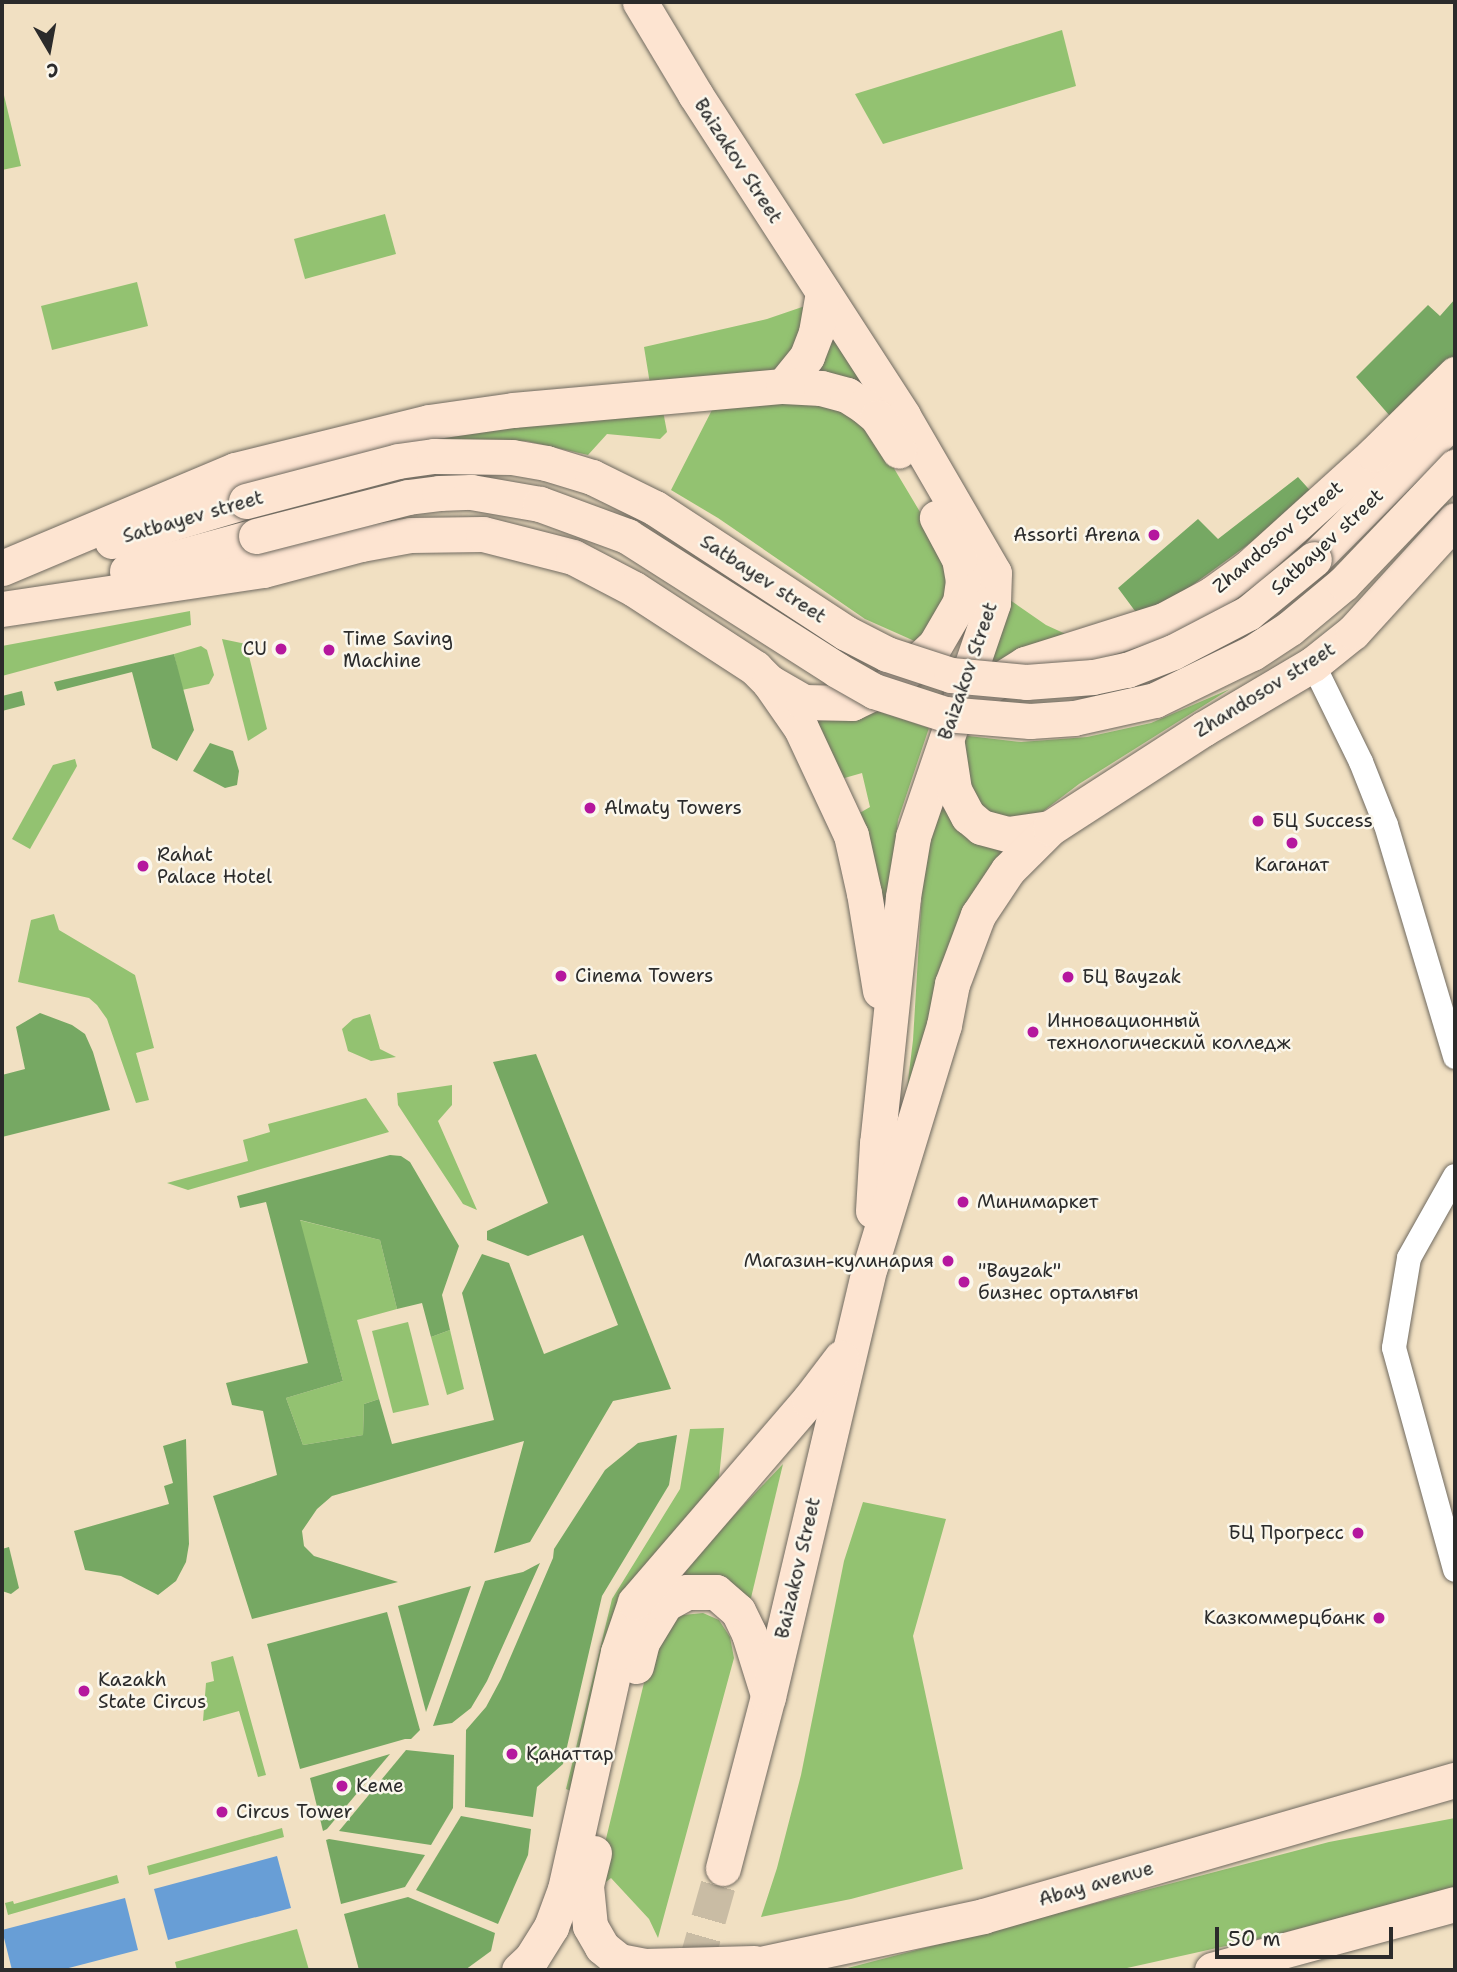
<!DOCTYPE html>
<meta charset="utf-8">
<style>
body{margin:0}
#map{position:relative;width:1457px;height:1972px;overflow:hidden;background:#f1e0c2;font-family:"Shantell Sans",sans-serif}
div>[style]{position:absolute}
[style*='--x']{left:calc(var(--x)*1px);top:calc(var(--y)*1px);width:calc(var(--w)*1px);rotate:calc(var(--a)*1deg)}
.green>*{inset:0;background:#93c271}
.forest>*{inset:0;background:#76a863}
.water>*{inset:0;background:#689ed6}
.secondary-tunnel>*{height:35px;margin-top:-17.5px;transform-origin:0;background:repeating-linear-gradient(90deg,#c9bca4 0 35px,transparent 0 53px)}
.roads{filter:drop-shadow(0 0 2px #706a60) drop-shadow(0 0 2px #706a60)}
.street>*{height:24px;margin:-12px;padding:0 12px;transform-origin:12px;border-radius:12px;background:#fff}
.secondary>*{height:35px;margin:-17.5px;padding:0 17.5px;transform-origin:17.5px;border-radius:17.5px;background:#fde4d1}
.bridges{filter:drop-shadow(0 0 2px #706a60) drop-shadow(0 0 2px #706a60)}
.secondary-bridge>*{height:35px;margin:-17.5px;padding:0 17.5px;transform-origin:17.5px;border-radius:17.5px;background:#fde4d1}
.dots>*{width:19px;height:19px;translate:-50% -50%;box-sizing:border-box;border:4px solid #fbf7ec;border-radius:50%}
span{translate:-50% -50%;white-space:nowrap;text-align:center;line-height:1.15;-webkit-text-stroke:5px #fbf7ec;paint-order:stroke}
.street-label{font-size:19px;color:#2b2b2b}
.poi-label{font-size:19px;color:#2b2b2b}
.right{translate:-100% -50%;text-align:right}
.left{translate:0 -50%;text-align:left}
.frame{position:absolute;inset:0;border:4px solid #2b2b2b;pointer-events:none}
.north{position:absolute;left:14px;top:14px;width:70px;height:70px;-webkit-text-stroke:5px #fbf7ec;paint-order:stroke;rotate:170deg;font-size:19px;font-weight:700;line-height:28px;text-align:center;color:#2b2b2b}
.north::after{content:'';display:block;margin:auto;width:24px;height:32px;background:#2b2b2b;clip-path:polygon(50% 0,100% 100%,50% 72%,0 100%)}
.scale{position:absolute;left:1215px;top:1927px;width:178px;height:32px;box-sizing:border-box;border:4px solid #2b2b2b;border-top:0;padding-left:9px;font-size:21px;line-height:24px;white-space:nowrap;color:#2b2b2b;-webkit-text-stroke:5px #fbf7ec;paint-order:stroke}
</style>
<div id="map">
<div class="green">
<div style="clip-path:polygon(1062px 30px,1076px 86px,883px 144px,855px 94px)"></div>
<div style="clip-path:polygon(2px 87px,21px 166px,2px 170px)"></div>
<div style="clip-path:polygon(385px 214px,396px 254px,305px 279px,294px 239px)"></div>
<div style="clip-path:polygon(137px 282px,148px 326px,52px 350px,41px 306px)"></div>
<div style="clip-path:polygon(808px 305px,801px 339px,784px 365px,758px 380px,651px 390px,644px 347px,767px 319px)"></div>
<div style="clip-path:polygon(829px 316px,971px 558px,866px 392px,810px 375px)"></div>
<div style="clip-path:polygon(795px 399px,837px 406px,877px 440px,941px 547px,948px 589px,919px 643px,865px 619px,718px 518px,671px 490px,714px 406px)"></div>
<div style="clip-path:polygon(663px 411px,667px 432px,660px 439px,607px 434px,588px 455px,526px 441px,441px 440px,471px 430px)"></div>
<div style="clip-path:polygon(1007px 598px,1046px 625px,1070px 636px,1004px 662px,990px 661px)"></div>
<div style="clip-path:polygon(190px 611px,191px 625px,2px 676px,2px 646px)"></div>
<div style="clip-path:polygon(222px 639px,246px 644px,267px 729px,248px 741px)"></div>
<div style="clip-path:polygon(201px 646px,207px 650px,214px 675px,209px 684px,182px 690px,174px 654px)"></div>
<div style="clip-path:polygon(1230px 689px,1079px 784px,1025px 825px,970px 808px,960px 735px,1021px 742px,1087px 737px,1151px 723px)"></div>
<div style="clip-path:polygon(877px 711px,929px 728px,898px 820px,883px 948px,858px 814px,870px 807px,862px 773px,841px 779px,804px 716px,867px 715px)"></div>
<div style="clip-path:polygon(75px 759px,77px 766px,30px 849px,12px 839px,53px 765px)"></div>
<div style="clip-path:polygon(938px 797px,1012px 847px,903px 1122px,913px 1040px,923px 875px)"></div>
<div style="clip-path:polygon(54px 914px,59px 930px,135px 975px,154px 1048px,136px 1053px,149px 1100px,136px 1103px,107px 1019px,97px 1005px,89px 998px,18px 982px,31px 920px)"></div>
<div style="clip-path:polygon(370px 1014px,380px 1049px,396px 1057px,371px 1061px,348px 1051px,342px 1029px,353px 1019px)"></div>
<div style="clip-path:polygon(452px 1085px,452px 1105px,438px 1121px,477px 1210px,463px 1204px,398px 1105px,397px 1093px)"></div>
<div style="clip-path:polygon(366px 1098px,389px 1132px,188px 1190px,167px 1183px,248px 1161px,243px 1140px,270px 1132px,268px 1124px)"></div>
<div style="clip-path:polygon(299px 1220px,380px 1240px,397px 1309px,357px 1320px,379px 1399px,364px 1404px,363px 1435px,303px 1445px,286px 1398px,343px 1381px)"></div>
<div style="clip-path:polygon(408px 1322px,429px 1405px,393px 1413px,372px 1331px)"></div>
<div style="clip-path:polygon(450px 1330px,464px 1389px,447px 1395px,431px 1337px)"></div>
<div style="clip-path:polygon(724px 1428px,719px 1478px,626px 1602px,573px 1792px,566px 1789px,612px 1599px,680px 1489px,690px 1429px)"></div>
<div style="clip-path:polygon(783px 1464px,750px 1602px,673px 1579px)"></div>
<div style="clip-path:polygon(863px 1502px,946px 1519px,913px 1636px,963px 1869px,851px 1899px,761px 1917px,777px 1868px,801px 1775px,844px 1561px)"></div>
<div style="clip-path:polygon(703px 1613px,719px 1620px,730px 1637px,734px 1658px,658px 1938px,649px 1919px,611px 1878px,596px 1890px,604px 1847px,651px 1654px,664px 1623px,683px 1615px)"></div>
<div style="clip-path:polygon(233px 1656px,266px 1775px,258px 1777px,239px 1711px,203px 1721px,206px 1683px,214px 1681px,211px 1662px)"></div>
<div style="clip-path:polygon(1455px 1818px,1455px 1887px,1275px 1935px,1118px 1970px,840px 1970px,1329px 1842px)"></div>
<div style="clip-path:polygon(282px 1828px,284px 1837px,149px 1875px,147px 1866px)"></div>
<div style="clip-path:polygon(117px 1875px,119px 1883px,8px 1915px,5px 1903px,13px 1901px,14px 1904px)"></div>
<div style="clip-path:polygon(297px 1929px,309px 1970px,177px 1970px,175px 1962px)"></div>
</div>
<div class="forest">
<div style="clip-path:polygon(1455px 299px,1455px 364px,1396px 423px,1356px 377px,1428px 305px,1440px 316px)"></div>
<div style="clip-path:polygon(1298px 477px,1315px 496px,1150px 616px,1138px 615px,1118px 588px,1198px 519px,1218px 539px)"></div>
<div style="clip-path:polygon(174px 654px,194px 730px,177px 761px,152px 748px,132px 672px,57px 691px,54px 682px)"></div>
<div style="clip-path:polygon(22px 691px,25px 705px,2px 711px,2px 696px)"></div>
<div style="clip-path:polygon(210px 743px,233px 751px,239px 771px,237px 785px,225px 788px,193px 771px)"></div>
<div style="clip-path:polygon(40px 1013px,72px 1025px,85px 1034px,93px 1052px,110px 1110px,2px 1137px,2px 1075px,25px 1069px,16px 1027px)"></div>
<div style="clip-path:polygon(536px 1054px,671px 1389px,613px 1401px,530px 1542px,494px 1553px,524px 1441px,332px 1496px,317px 1509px,302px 1531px,304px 1546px,314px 1556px,398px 1582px,252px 1619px,213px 1496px,277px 1475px,263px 1411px,232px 1405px,226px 1383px,308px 1363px,266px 1202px,240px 1208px,237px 1196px,390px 1155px,401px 1156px,410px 1162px,459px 1246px,442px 1295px,450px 1330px,431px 1337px,422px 1303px,397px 1309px,380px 1240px,300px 1220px,343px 1381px,286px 1398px,303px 1445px,363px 1435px,364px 1404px,379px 1399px,392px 1444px,494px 1420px,462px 1293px,482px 1254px,509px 1263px,544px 1354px,618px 1325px,583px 1235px,528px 1256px,487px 1240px,487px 1231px,548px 1203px,493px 1062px)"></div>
<div style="clip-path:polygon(677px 1435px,669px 1485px,602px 1596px,563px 1764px,537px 1787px,533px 1817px,465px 1807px,466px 1730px,486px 1707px,501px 1679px,553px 1558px,554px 1549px,605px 1470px,638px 1443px)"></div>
<div style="clip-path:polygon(186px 1439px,189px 1544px,186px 1562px,176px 1581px,158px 1595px,121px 1576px,85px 1570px,74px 1531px,169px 1504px,164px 1486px,173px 1483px,163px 1446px)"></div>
<div style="clip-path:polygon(9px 1547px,19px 1588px,11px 1594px,2px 1591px,2px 1549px)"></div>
<div style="clip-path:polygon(540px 1563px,487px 1681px,471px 1708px,452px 1723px,433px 1726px,485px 1581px,523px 1572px)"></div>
<div style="clip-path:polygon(471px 1586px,426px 1712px,398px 1606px)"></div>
<div style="clip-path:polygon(387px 1612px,420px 1730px,411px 1739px,405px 1739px,300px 1769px,267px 1644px)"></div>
<div style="clip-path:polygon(406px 1750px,454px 1755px,453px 1808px,431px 1845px,339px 1831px)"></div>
<div style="clip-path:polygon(390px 1754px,327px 1829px,323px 1831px,310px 1778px)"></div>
<div style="clip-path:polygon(461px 1816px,531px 1829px,528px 1855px,498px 1924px,416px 1890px)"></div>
<div style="clip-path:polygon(329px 1839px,425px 1855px,405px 1887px,341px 1904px,326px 1840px)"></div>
<div style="clip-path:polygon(408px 1897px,495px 1933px,491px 1951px,465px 1970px,359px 1970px,344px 1914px)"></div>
</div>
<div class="water">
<div style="clip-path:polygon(277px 1856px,291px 1908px,168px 1940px,154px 1889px)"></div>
<div style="clip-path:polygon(125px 1898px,138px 1950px,61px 1970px,12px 1970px,2px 1930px)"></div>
</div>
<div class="secondary-tunnel">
<div style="--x:694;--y:1970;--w:106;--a:-74.1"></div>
</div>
<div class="roads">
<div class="street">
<div style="--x:1313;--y:664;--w:109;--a:63.9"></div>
<div style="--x:1361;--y:762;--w:68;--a:68.4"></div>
<div style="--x:1386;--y:825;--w:242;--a:73.4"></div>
<div style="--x:1455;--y:1176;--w:94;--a:119.3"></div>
<div style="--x:1409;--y:1258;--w:91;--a:99.5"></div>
<div style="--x:1394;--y:1348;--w:230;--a:74.6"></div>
</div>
<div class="secondary">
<div style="--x:640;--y:2;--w:107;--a:59.1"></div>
<div style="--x:695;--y:94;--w:383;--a:57.1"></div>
<div style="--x:903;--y:416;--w:181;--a:59.9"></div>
<div style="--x:994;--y:573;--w:30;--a:92"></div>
<div style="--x:993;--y:603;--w:247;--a:108.9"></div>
<div style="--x:913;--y:837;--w:61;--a:99.5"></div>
<div style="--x:903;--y:897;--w:247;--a:96"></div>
<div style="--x:877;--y:1143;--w:68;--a:93.4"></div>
<div style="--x:783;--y:386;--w:38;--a:-51"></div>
<div style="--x:807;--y:356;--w:26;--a:-69"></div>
<div style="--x:816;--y:332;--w:40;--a:-80"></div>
<div style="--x:112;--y:541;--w:140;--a:-16.6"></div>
<div style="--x:1314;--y:559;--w:199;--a:-45"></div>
<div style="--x:2;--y:568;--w:253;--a:-22.8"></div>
<div style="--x:235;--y:470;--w:200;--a:-13.9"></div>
<div style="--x:429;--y:422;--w:85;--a:-8.1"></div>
<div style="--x:513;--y:410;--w:271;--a:-5.1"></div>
<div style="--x:783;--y:386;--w:38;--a:3"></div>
<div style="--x:821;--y:388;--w:27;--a:15"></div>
<div style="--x:847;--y:395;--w:20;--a:33"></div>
<div style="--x:864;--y:406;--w:17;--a:40"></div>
<div style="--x:877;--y:417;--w:40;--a:57.1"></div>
<div style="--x:127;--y:571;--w:134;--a:-15.2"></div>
<div style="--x:2;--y:609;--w:264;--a:-8.5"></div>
<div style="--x:263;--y:570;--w:101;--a:-14.9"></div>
<div style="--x:361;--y:544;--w:50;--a:-10.4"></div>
<div style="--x:410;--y:535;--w:73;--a:-0.8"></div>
<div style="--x:483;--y:534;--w:93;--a:14.3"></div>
<div style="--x:573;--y:557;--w:69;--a:27.7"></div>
<div style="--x:634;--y:589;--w:145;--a:33.1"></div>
<div style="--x:755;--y:668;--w:20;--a:45"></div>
<div style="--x:769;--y:682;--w:56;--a:55.2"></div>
<div style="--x:801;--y:728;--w:118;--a:65"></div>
<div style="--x:851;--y:835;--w:59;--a:77.4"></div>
<div style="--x:864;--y:893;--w:99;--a:80.7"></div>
<div style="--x:769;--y:682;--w:39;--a:30"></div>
<div style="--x:803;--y:702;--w:49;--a:1.2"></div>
<div style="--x:852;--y:703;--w:48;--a:-26"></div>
<div style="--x:895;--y:682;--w:54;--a:-42.8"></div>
<div style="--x:935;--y:645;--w:50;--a:-59.8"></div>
<div style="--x:960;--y:602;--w:21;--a:-82"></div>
<div style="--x:963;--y:581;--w:22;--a:-100"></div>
<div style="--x:959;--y:559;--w:47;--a:-118.2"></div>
<div style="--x:985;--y:689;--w:47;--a:-32"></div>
<div style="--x:1025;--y:664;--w:146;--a:-17.6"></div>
<div style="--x:1164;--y:620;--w:55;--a:-28.4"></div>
<div style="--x:1212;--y:594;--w:44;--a:-35.8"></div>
<div style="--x:1248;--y:568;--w:170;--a:-42.1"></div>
<div style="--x:1374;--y:454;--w:114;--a:-44.6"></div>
<div style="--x:947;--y:744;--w:47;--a:81.3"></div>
<div style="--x:954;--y:790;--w:30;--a:62"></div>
<div style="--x:968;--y:816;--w:17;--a:40"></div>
<div style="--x:981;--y:827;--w:28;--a:15"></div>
<div style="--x:1008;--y:834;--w:42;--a:-8.1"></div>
<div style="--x:636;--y:1666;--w:25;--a:-76"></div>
<div style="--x:642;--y:1642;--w:44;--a:-58.8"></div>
<div style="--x:665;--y:1604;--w:25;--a:-29"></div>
<div style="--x:687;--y:1592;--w:29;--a:0"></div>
<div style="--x:716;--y:1592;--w:29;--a:41"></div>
<div style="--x:738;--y:1611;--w:25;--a:64"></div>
<div style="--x:749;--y:1634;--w:64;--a:72.7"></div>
<div style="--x:594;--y:1853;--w:34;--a:104"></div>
<div style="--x:586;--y:1886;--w:40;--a:84.3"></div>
<div style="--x:590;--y:1926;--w:24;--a:60"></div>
<div style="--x:602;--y:1947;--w:22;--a:39"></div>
<div style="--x:619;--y:1961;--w:25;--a:11"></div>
<div style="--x:644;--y:1966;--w:110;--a:-1.6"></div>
<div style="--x:723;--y:1868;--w:177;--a:-75.3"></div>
<div style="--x:768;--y:1697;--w:442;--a:-76.7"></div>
<div style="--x:870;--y:1267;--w:253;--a:-73"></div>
<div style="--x:944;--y:1025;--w:42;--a:-79"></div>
<div style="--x:952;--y:984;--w:74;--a:-69.4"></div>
<div style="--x:978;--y:915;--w:54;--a:-56.3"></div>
<div style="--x:1008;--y:870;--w:59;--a:-45"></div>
<div style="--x:1050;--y:828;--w:182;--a:-32.9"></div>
<div style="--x:1203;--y:729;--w:128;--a:-30.6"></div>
<div style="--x:1313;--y:664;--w:51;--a:-38.7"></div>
<div style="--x:1353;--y:632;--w:151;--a:-47.7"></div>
<div style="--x:519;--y:1970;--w:16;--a:-43"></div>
<div style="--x:531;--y:1959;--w:38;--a:-58"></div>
<div style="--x:551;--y:1927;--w:40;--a:-69.8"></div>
<div style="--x:565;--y:1889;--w:243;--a:-77.4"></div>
<div style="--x:618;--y:1652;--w:53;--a:-71.2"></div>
<div style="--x:635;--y:1602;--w:267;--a:-49.3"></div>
<div style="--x:809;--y:1400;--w:53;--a:-52.7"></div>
<div style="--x:732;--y:1970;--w:257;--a:-12.1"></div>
<div style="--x:983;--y:1916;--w:491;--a:-16.1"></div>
<div style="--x:1212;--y:1970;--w:252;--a:-15.2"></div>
</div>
</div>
<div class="bridges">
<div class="secondary-bridge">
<div style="--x:246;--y:501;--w:157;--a:-14.7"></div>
<div style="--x:398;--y:461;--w:36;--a:-8"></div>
<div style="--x:434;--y:456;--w:78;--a:0.7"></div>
<div style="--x:512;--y:457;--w:35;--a:10"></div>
<div style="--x:546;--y:463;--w:48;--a:16.9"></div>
<div style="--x:592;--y:477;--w:70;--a:26.2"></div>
<div style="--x:655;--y:508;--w:228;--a:33.2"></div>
<div style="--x:846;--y:633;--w:46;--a:27.1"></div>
<div style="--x:887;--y:654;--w:67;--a:18.2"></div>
<div style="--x:951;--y:675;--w:75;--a:5.3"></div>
<div style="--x:1026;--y:682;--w:67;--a:-4.3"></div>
<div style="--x:1093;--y:677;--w:35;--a:-12"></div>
<div style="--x:1127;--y:670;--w:49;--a:-21.4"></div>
<div style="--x:1173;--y:652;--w:85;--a:-27.5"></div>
<div style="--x:1248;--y:613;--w:85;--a:-39.3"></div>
<div style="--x:256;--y:536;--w:157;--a:-14.4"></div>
<div style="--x:408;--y:497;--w:31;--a:-7"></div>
<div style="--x:439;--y:493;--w:32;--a:-2"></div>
<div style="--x:471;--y:492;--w:70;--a:9.9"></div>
<div style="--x:540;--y:504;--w:93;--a:20.2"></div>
<div style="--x:627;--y:536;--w:249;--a:32.5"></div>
<div style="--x:837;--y:670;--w:43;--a:29.6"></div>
<div style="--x:874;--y:691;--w:75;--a:17.9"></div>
<div style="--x:945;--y:714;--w:85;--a:4.7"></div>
<div style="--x:1030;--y:721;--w:44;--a:-3.9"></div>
<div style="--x:1074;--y:718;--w:83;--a:-12.5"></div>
<div style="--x:1155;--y:700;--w:108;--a:-25.9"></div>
<div style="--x:1252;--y:653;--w:45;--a:-33.3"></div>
<div style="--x:1290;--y:628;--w:70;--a:-39.8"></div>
<div style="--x:1344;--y:583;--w:161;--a:-46.3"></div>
</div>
</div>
<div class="dots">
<div style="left:1154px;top:535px;background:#b5179e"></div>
<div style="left:281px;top:649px;background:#b5179e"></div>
<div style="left:329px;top:650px;background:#b5179e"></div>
<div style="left:590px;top:808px;background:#b5179e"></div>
<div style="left:1258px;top:821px;background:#b5179e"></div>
<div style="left:1292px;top:843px;background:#b5179e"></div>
<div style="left:143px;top:866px;background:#b5179e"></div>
<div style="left:561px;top:976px;background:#b5179e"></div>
<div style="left:1068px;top:977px;background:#b5179e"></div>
<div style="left:1033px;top:1032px;background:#b5179e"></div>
<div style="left:963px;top:1202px;background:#b5179e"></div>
<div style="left:948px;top:1261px;background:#b5179e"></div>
<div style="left:964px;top:1282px;background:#b5179e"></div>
<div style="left:1358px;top:1533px;background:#b5179e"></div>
<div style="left:1379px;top:1618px;background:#b5179e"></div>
<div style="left:84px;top:1691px;background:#b5179e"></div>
<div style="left:512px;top:1754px;background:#b5179e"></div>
<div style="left:342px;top:1786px;background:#b5179e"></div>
<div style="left:222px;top:1812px;background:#b5179e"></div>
</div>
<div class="street-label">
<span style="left:738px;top:161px;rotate:57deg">Baizakov Street</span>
<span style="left:193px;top:517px;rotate:-16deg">Satbayev street</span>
<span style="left:1278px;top:537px;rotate:-40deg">Zhandosov Street</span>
<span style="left:1327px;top:542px;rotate:-43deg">Satbayev street</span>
<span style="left:763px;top:579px;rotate:33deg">Satbayev street</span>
<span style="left:968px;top:671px;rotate:-71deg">Baizakov Street</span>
<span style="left:1265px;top:690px;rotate:-32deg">Zhandosov street</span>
<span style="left:798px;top:1568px;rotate:-77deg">Baizakov Street</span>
<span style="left:1096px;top:1884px;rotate:-16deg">Abay avenue</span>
</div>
<div class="poi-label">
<span class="right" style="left:1140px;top:535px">Assorti Arena</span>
<span class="left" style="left:343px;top:650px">Time Saving<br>Machine</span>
<span class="right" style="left:267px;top:649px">CU</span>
<span class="left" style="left:604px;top:808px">Almaty Towers</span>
<span class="left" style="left:1272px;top:821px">БЦ Success</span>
<span class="left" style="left:157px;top:866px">Rahat<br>Palace Hotel</span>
<span style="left:1292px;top:865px">Каганат</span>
<span class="left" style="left:575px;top:976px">Cinema Towers</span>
<span class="left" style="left:1082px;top:977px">БЦ Bayzak</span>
<span class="left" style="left:1047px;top:1032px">Инновационный<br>технологический колледж</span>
<span class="left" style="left:977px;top:1202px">Минимаркет</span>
<span class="right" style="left:934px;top:1261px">Магазин-кулинария</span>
<span class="left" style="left:978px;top:1282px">"Bayzak"<br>бизнес орталығы</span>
<span class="right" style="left:1344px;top:1533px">БЦ Прогресс</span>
<span class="right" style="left:1365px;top:1618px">Казкоммерцбанк</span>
<span class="left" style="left:98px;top:1691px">Kazakh<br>State Circus</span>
<span class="left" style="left:526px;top:1754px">Қанаттар</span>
<span class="left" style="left:356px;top:1786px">Кеме</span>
<span class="left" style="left:236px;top:1812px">Circus Tower</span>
</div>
<div class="frame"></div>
<div class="north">С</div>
<div class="scale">50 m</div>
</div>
